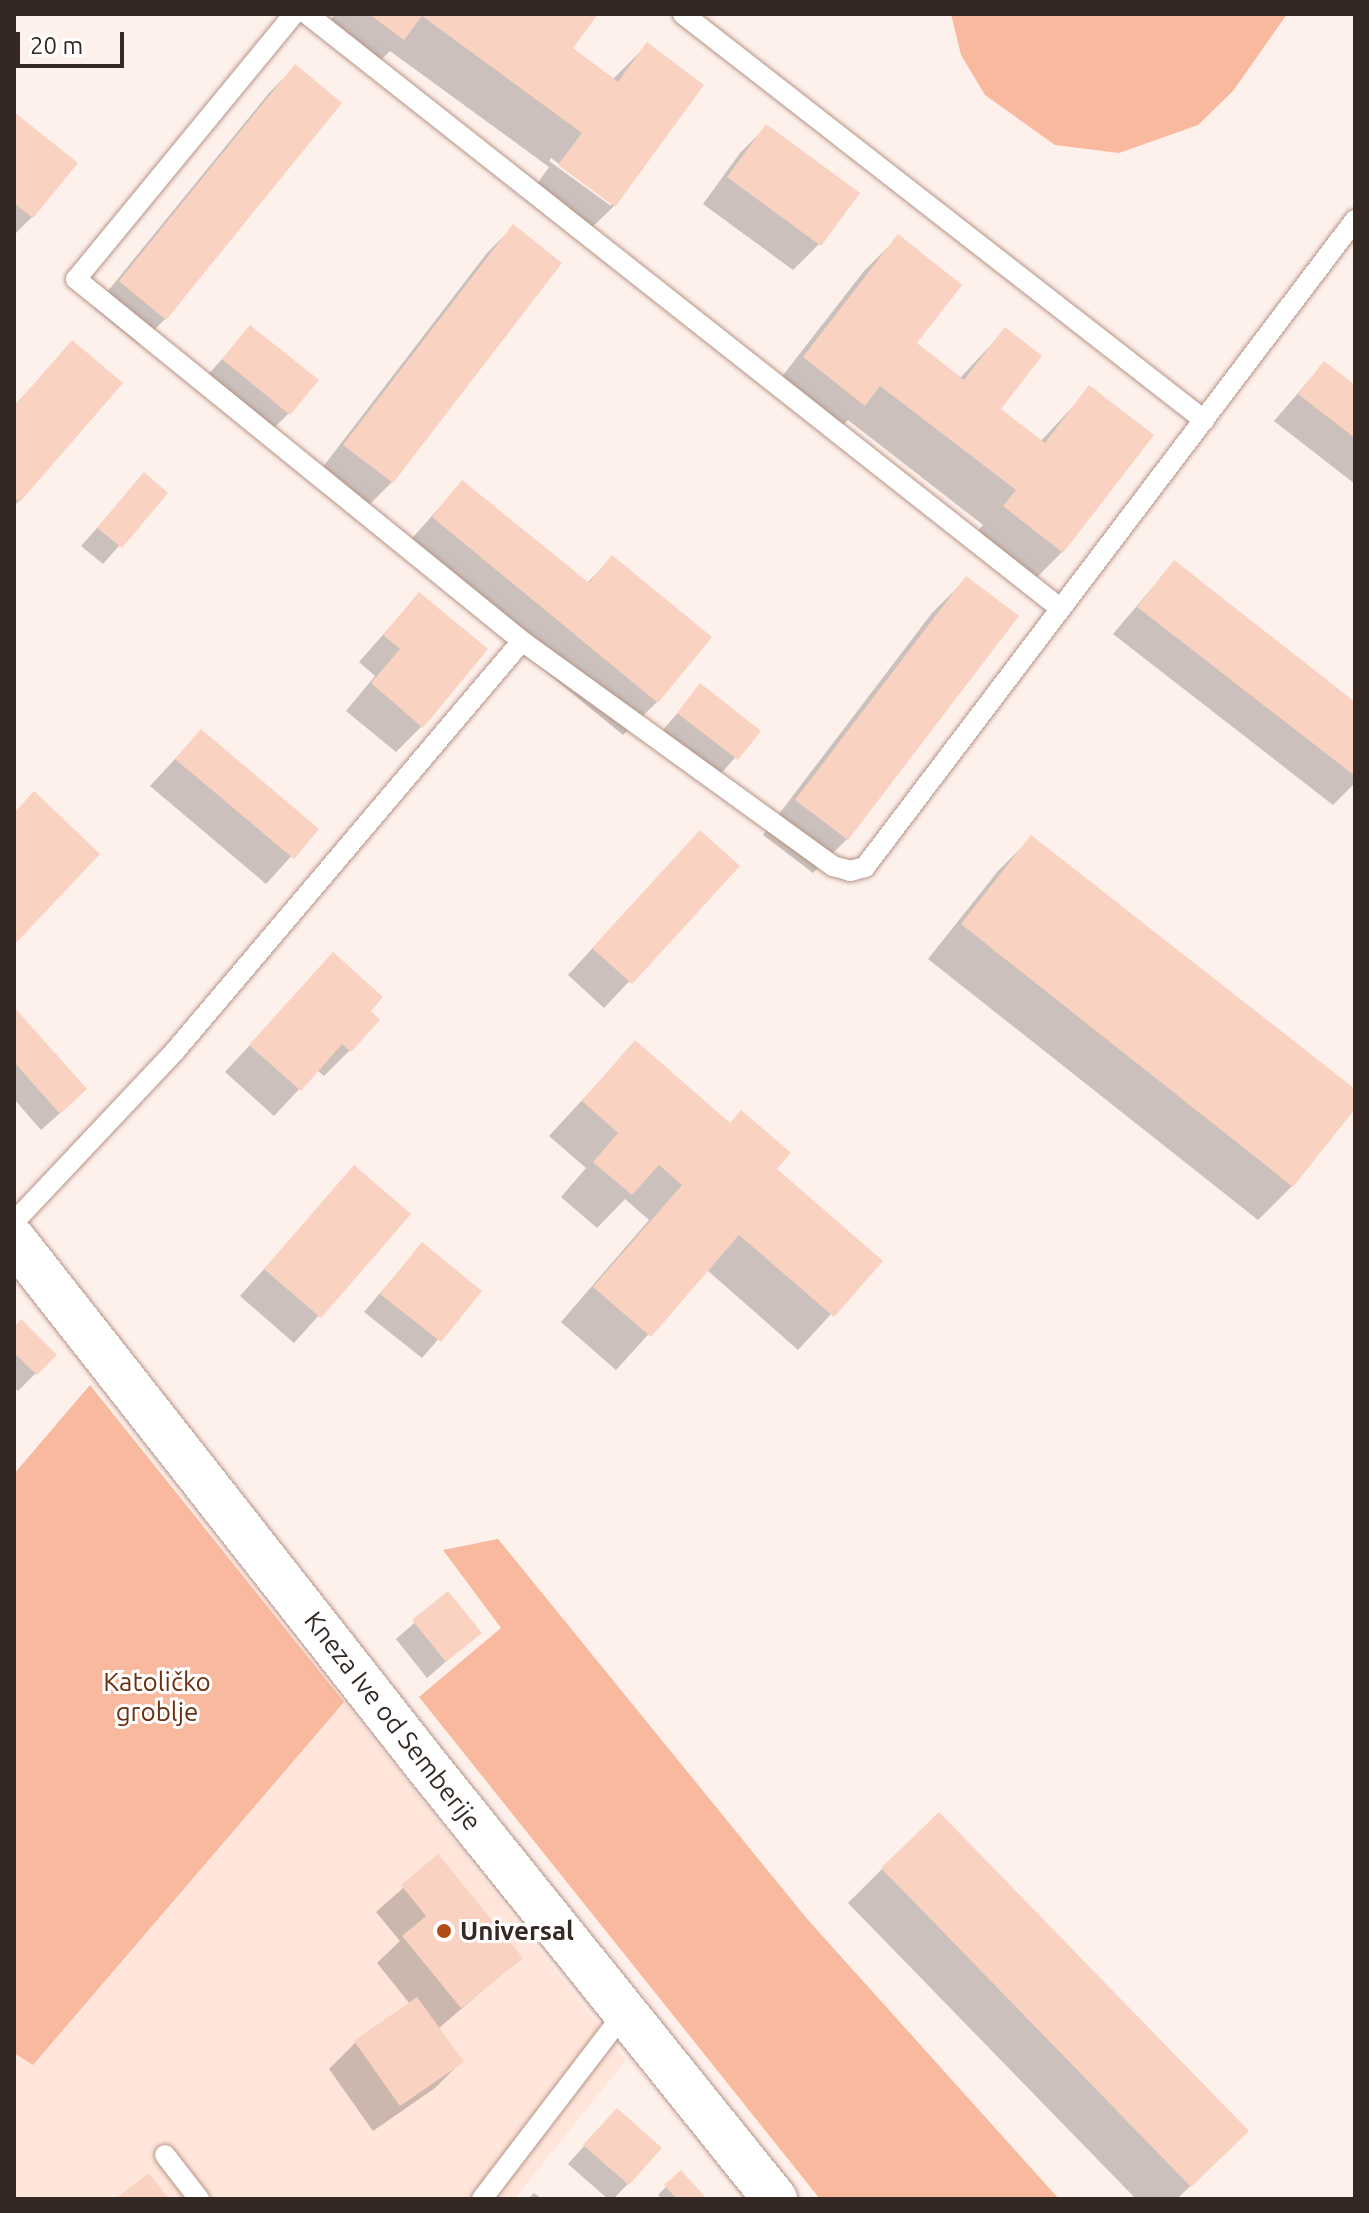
<!DOCTYPE html>
<meta charset="utf-8">
<style>
body{margin:0}
#map{position:relative;width:1369px;height:2213px;overflow:hidden;background:#fef0ea;font-family:Ubuntu,sans-serif}
div>[style]{position:absolute}
[style*='--x']{left:calc(var(--x)*1px);top:calc(var(--y)*1px);width:calc(var(--w)*1px);rotate:calc(var(--a)*1deg)}
.built>*{inset:0;background:#ffe5da}
.green>*{inset:0;background:#f8b99e}
.shadow>*{inset:0;background:#0003}
.building>*{inset:0;background:#f9d2c1}
.roads{filter:drop-shadow(0 0 2px #b49487) drop-shadow(0 0 2px #b49487)}
.service>*{height:20px;margin:-10px;padding:0 10px;transform-origin:10px;border-radius:10px;background:#fff}
.tertiary>*{height:44px;margin:-22px;padding:0 22px;transform-origin:22px;border-radius:22px;background:#fff}
.dots>*{width:22px;height:22px;translate:-50% -50%;box-sizing:border-box;border:4px solid #fff;border-radius:50%}
span{translate:-50% -50%;white-space:nowrap;text-align:center;line-height:1.15;-webkit-text-stroke:6px #fff;paint-order:stroke}
.park-label{font-size:26px;color:#693013}
.street-label{font-size:26px;color:#352823}
.poi-label{font-size:26px;color:#352823;font-weight:700}
.left{translate:0 -50%;text-align:left}
.frame{position:absolute;inset:0;border:16px solid #352823;pointer-events:none}
.scale{position:absolute;left:16px;top:32px;width:108px;height:36px;box-sizing:border-box;border:4px solid #352823;border-top:0;padding-left:10px;font-size:24px;line-height:28px;white-space:nowrap;color:#352823;-webkit-text-stroke:6px #fff;paint-order:stroke}
</style>
<div id="map">
<div class="built">
<div style="clip-path:polygon(344px 1702px,626px 2060px,514px 2199px,14px 2199px,14px 2053px,33px 2065px)"></div>
</div>
<div class="green">
<div style="clip-path:polygon(951px 14px,1287px 14px,1233px 91px,1198px 125px,1119px 153px,1055px 145px,985px 95px,961px 55px)"></div>
<div style="clip-path:polygon(90px 1385px,344px 1702px,33px 2065px,14px 2053px,14px 1474px)"></div>
<div style="clip-path:polygon(498px 1539px,808px 1920px,1059px 2199px,820px 2199px,419px 1697px,501px 1628px,443px 1550px)"></div>
</div>
<div class="shadow">
<div style="clip-path:polygon(evenodd,335px 14px,595px 14px,570px 49px,612px 80px,647px 45px,614px 206px,580px 239px,526px 200px,549px 167px,390px 51px,369px 72px,319px 36px,335px 14px,551px 158px,611px 201px,611px 206px,549px 161px,551px 158px)"></div>
<div style="clip-path:polygon(295px 67px,165px 319px,139px 345px,94px 308px,269px 93px)"></div>
<div style="clip-path:polygon(14px 115px,32px 217px,14px 235px)"></div>
<div style="clip-path:polygon(766px 127px,819px 244px,793px 270px,703px 204px,740px 153px)"></div>
<div style="clip-path:polygon(513px 227px,559px 263px,392px 482px,366px 508px,319px 472px,487px 253px)"></div>
<div style="clip-path:polygon(898px 237px,914px 344px,959px 379px,1005px 330px,999px 409px,1040px 442px,1090px 388px,1062px 552px,1028px 586px,970px 541px,983px 525px,848px 420px,830px 438px,770px 392px,864px 271px)"></div>
<div style="clip-path:polygon(250px 328px,289px 413px,272px 430px,206px 377px)"></div>
<div style="clip-path:polygon(72px 343px,19px 501px,14px 506px,14px 406px)"></div>
<div style="clip-path:polygon(1324px 363px,1355px 387px,1355px 484px,1274px 421px)"></div>
<div style="clip-path:polygon(144px 475px,165px 493px,103px 564px,81px 546px)"></div>
<div style="clip-path:polygon(462px 482px,586px 584px,612px 558px,657px 702px,623px 735px,400px 552px)"></div>
<div style="clip-path:polygon(1174px 562px,1355px 704px,1355px 783px,1333px 805px,1113px 634px)"></div>
<div style="clip-path:polygon(966px 579px,1016px 616px,847px 839px,813px 873px,763px 835px,932px 613px)"></div>
<div style="clip-path:polygon(419px 594px,422px 726px,396px 752px,346px 711px,375px 676px,359px 662px)"></div>
<div style="clip-path:polygon(701px 686px,758px 731px,719px 776px,662px 731px)"></div>
<div style="clip-path:polygon(201px 731px,316px 829px,266px 884px,150px 786px)"></div>
<div style="clip-path:polygon(1032px 837px,1355px 1092px,1355px 1106px,1292px 1186px,1258px 1220px,928px 959px,998px 871px)"></div>
<div style="clip-path:polygon(674px 859px,737px 867px,604px 1008px,568px 975px)"></div>
<div style="clip-path:polygon(333px 955px,368px 1011px,350px 1050px,324px 1076px,317px 1070px,274px 1116px,225px 1072px)"></div>
<div style="clip-path:polygon(14px 1010px,67px 1107px,41px 1130px,14px 1099px)"></div>
<div style="clip-path:polygon(635px 1043px,880px 1261px,798px 1350px,707px 1270px,616px 1370px,561px 1322px,649px 1220px,625px 1199px,597px 1228px,561px 1197px,586px 1168px,549px 1136px)"></div>
<div style="clip-path:polygon(354px 1168px,409px 1215px,294px 1343px,240px 1296px)"></div>
<div style="clip-path:polygon(422px 1244px,480px 1291px,422px 1358px,364px 1312px)"></div>
<div style="clip-path:polygon(14px 1330px,54px 1355px,18px 1391px,14px 1387px)"></div>
<div style="clip-path:polygon(448px 1594px,480px 1632px,427px 1678px,396px 1639px)"></div>
<div style="clip-path:polygon(438px 1857px,520px 1958px,438px 2029px,461px 2062px,435px 2088px,373px 2131px,329px 2069px,355px 2043px,410px 2004px,377px 1963px,400px 1941px,376px 1912px)"></div>
<div style="clip-path:polygon(882px 1869px,1212px 2165px,1177px 2199px,1136px 2199px,848px 1903px)"></div>
<div style="clip-path:polygon(600px 2128px,628px 2184px,613px 2199px,608px 2199px,568px 2164px)"></div>
<div style="clip-path:polygon(680px 2173px,704px 2199px,662px 2199px,658px 2195px)"></div>
<div style="clip-path:polygon(534px 2193px,542px 2199px,528px 2199px)"></div>
</div>
<div class="building">
<div style="clip-path:polygon(369px 14px,598px 14px,573px 48px,618px 82px,647px 42px,704px 85px,615px 207px,558px 165px,582px 133px,422px 16px,404px 40px)"></div>
<div style="clip-path:polygon(295px 64px,342px 103px,166px 320px,119px 281px)"></div>
<div style="clip-path:polygon(14px 112px,78px 163px,33px 218px,14px 203px)"></div>
<div style="clip-path:polygon(766px 124px,860px 193px,821px 246px,727px 177px)"></div>
<div style="clip-path:polygon(513px 224px,562px 263px,393px 483px,343px 445px)"></div>
<div style="clip-path:polygon(898px 234px,962px 285px,917px 343px,964px 380px,1005px 327px,1042px 356px,1001px 409px,1045px 443px,1089px 385px,1154px 435px,1063px 553px,1003px 506px,1016px 490px,880px 386px,865px 406px,803px 357px)"></div>
<div style="clip-path:polygon(250px 325px,319px 380px,290px 415px,222px 359px)"></div>
<div style="clip-path:polygon(72px 340px,123px 383px,20px 502px,14px 497px,14px 407px)"></div>
<div style="clip-path:polygon(1324px 361px,1355px 385px,1355px 438px,1298px 394px)"></div>
<div style="clip-path:polygon(144px 472px,168px 493px,122px 548px,97px 528px)"></div>
<div style="clip-path:polygon(462px 480px,589px 583px,612px 555px,712px 637px,658px 703px,432px 517px)"></div>
<div style="clip-path:polygon(1174px 560px,1355px 702px,1355px 776px,1137px 607px)"></div>
<div style="clip-path:polygon(966px 576px,1019px 616px,848px 840px,795px 800px)"></div>
<div style="clip-path:polygon(419px 592px,488px 649px,423px 728px,371px 683px,400px 649px,383px 635px)"></div>
<div style="clip-path:polygon(700px 683px,761px 731px,738px 760px,677px 713px)"></div>
<div style="clip-path:polygon(201px 729px,319px 829px,294px 859px,175px 759px)"></div>
<div style="clip-path:polygon(34px 791px,100px 854px,14px 945px,14px 813px)"></div>
<div style="clip-path:polygon(700px 830px,740px 866px,632px 984px,592px 948px)"></div>
<div style="clip-path:polygon(1031px 835px,1355px 1089px,1355px 1109px,1293px 1187px,961px 924px)"></div>
<div style="clip-path:polygon(333px 952px,383px 997px,371px 1011px,380px 1020px,351px 1052px,342px 1044px,301px 1091px,249px 1045px)"></div>
<div style="clip-path:polygon(14px 1007px,87px 1089px,60px 1114px,14px 1062px)"></div>
<div style="clip-path:polygon(635px 1040px,730px 1123px,741px 1110px,791px 1153px,777px 1169px,883px 1261px,834px 1317px,739px 1235px,651px 1337px,593px 1287px,682px 1185px,659px 1165px,632px 1195px,593px 1162px,618px 1133px,582px 1101px)"></div>
<div style="clip-path:polygon(354px 1165px,411px 1214px,321px 1318px,264px 1269px)"></div>
<div style="clip-path:polygon(422px 1242px,482px 1291px,441px 1342px,380px 1294px)"></div>
<div style="clip-path:polygon(21px 1319px,57px 1355px,37px 1375px,14px 1353px,14px 1327px)"></div>
<div style="clip-path:polygon(448px 1591px,482px 1633px,446px 1662px,412px 1620px)"></div>
<div style="clip-path:polygon(939px 1812px,1249px 2131px,1191px 2187px,881px 1868px)"></div>
<div style="clip-path:polygon(438px 1854px,523px 1958px,461px 2008px,402px 1936px,426px 1916px,401px 1885px)"></div>
<div style="clip-path:polygon(417px 1997px,464px 2062px,400px 2106px,354px 2041px)"></div>
<div style="clip-path:polygon(617px 2108px,662px 2148px,629px 2185px,583px 2145px)"></div>
<div style="clip-path:polygon(681px 2170px,707px 2199px,677px 2199px,664px 2185px)"></div>
<div style="clip-path:polygon(149px 2173px,169px 2199px,115px 2199px)"></div>
</div>
<div class="roads">
<div class="service">
<div style="--x:294;--y:14;--w:343;--a:129.4"></div>
<div style="--x:76;--y:279;--w:574;--a:39.06"></div>
<div style="--x:307;--y:14;--w:960;--a:38.28"></div>
<div style="--x:683;--y:14;--w:661;--a:37.93"></div>
<div style="--x:14;--y:1222;--w:235;--a:-46.7"></div>
<div style="--x:175;--y:1051;--w:537;--a:-49.76"></div>
<div style="--x:522;--y:641;--w:384;--a:35.9"></div>
<div style="--x:833;--y:866;--w:18;--a:16"></div>
<div style="--x:850;--y:871;--w:16;--a:-15"></div>
<div style="--x:865;--y:867;--w:812;--a:-52.86"></div>
<div style="--x:165;--y:2155;--w:56;--a:52.3"></div>
<div style="--x:482;--y:2199;--w:235;--a:-52.6"></div>
</div>
<div class="tertiary">
<div style="--x:14;--y:1240;--w:669;--a:51.86"></div>
<div style="--x:427;--y:1766;--w:556;--a:51.21"></div>
</div>
</div>
<div class="dots">
<div style="left:444px;top:1931px;background:#b14e17"></div>
</div>
<div class="park-label">
<span style="left:157px;top:1697px">Katoličko<br>groblje</span>
</div>
<div class="street-label">
<span style="left:393px;top:1721px;rotate:52deg">Kneza Ive od Semberije</span>
</div>
<div class="poi-label">
<span class="left" style="left:460px;top:1931px">Universal</span>
</div>
<div class="frame"></div>
<div class="scale">20 m</div>
</div>
